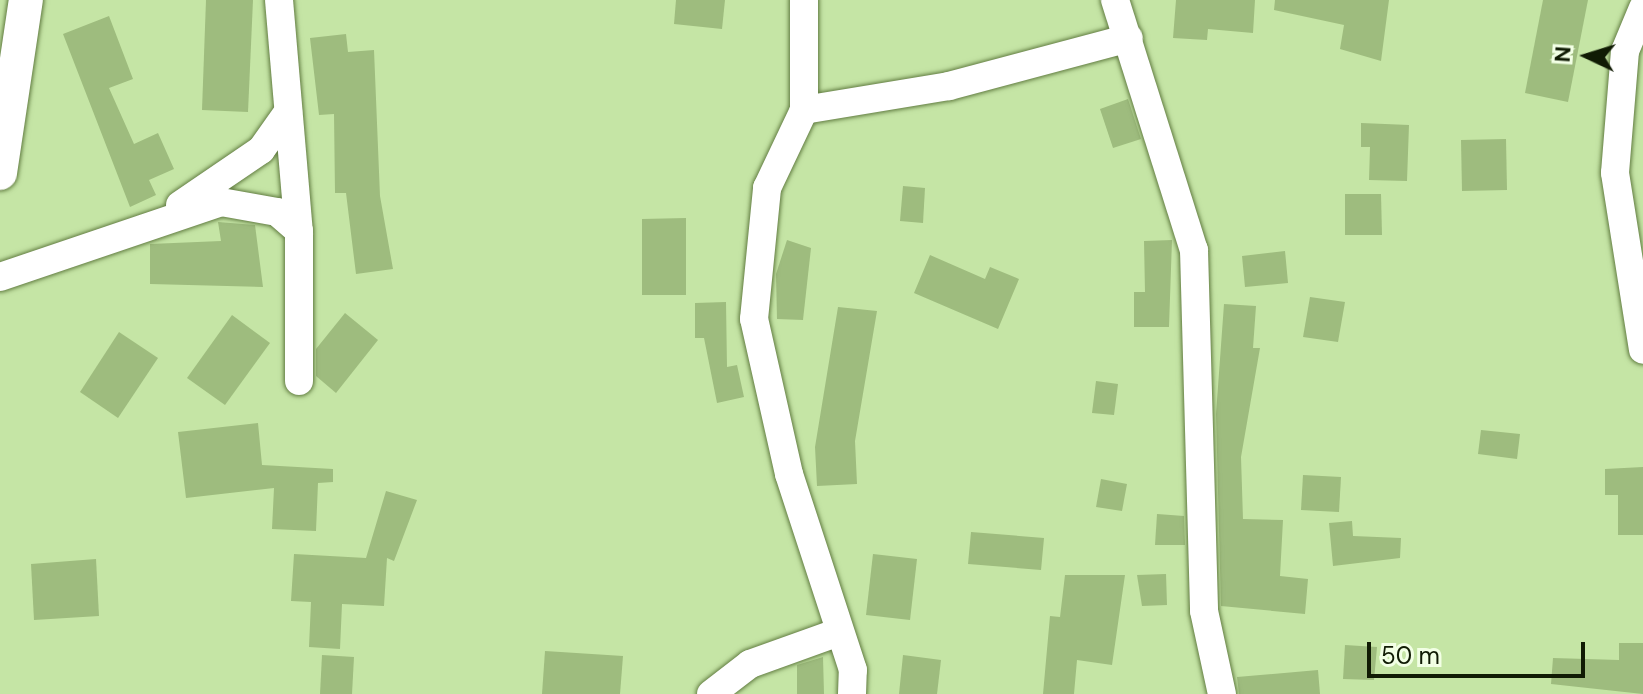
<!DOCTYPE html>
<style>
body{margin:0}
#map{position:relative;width:1643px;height:694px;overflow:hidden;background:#c5e5a5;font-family:"DM Sans",sans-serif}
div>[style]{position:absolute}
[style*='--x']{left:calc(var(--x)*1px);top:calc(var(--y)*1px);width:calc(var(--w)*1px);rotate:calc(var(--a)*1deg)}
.building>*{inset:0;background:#9ebc7e}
.roads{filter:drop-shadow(0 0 2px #627d42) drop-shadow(0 0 2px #627d42)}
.minor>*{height:28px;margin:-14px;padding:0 14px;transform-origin:14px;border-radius:14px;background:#fff}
.tertiary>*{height:34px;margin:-17px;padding:0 17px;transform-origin:17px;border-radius:17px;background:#fff}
span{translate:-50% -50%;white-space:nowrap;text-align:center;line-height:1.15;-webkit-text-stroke:8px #f2ffe5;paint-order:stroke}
.north{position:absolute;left:1547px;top:16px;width:80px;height:80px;-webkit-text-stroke:6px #f2ffe5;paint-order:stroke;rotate:274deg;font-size:22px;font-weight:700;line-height:32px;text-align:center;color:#101b04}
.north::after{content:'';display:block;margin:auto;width:28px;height:36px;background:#101b04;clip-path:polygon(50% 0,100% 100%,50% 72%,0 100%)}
.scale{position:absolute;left:1367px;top:642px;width:218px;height:36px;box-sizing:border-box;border:4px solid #101b04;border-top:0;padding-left:10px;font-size:24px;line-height:28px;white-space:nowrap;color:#101b04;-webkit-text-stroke:6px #f2ffe5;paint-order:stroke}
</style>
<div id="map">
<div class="building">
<div style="clip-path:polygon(206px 0,253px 0,248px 112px,202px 110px)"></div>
<div style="clip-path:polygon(676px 0,725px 0,722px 29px,674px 24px)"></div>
<div style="clip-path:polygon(1176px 0,1255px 0,1253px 33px,1208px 29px,1207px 40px,1173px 38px)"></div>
<div style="clip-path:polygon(1275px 0,1389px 0,1381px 61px,1340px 49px,1344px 25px,1274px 10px)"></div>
<div style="clip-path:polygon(1543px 0,1588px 0,1568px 102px,1525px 93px)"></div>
<div style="clip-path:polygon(109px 16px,133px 79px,109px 88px,134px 144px,158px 133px,174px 169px,149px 180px,156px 195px,130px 207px,63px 34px)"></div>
<div style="clip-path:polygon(346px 34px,348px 52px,374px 50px,380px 196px,393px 269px,356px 274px,346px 193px,335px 193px,334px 114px,319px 115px,310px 38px)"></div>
<div style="clip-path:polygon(1128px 99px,1141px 139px,1113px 148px,1100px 109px)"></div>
<div style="clip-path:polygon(1361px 123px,1409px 125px,1407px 181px,1369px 180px,1370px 147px,1361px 147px)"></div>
<div style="clip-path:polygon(1506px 139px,1507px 190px,1462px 191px,1461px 140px)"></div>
<div style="clip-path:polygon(903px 186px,925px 188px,923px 223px,900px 221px)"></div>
<div style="clip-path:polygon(1345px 194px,1381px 194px,1382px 235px,1345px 235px)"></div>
<div style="clip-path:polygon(686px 218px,686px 295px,642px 295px,642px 219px)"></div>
<div style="clip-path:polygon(218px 222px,255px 225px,263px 287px,150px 284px,150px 244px,221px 241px)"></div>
<div style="clip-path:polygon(787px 240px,811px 248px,803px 320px,777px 319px,776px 274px)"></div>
<div style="clip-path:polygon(1172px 240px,1169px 327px,1134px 327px,1134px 292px,1145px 292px,1144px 241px)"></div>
<div style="clip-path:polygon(1285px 251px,1288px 283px,1245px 287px,1242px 256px)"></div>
<div style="clip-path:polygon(930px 255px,985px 279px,990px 267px,1019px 279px,998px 329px,914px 293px)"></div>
<div style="clip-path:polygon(1310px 297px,1345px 302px,1338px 342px,1303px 337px)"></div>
<div style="clip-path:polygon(726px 302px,727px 367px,737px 365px,744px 397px,717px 403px,704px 338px,695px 338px,695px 303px)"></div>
<div style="clip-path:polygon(1224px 304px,1256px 306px,1253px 348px,1260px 348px,1241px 457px,1243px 519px,1283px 520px,1280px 576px,1308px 579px,1305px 614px,1221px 606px,1216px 414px)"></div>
<div style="clip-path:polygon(838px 307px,877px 311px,855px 441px,857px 484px,817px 486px,815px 447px)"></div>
<div style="clip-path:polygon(345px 313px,378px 340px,336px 393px,316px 376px,316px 349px)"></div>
<div style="clip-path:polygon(232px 315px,270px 343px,225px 405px,187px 378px)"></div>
<div style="clip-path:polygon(119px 332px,158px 358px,118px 418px,80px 392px)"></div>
<div style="clip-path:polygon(1096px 381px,1118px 384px,1114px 415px,1092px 413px)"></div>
<div style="clip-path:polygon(258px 423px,262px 465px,333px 469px,333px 482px,318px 483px,316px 531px,272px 529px,274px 488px,186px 498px,178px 432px)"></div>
<div style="clip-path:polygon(1481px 430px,1520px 434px,1517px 459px,1478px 454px)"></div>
<div style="clip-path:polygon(1643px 467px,1643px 535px,1618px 535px,1618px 495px,1605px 495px,1605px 469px)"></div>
<div style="clip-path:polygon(1303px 475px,1341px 477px,1339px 512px,1301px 510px)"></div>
<div style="clip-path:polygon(1101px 479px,1127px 484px,1122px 511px,1096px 507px)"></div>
<div style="clip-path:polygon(386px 491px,417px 500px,394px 561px,387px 558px,384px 606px,342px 604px,340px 649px,309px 647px,311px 602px,291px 601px,294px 554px,366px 558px)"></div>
<div style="clip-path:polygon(1157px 514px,1184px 516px,1185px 545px,1155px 545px)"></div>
<div style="clip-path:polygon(1352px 521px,1353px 536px,1401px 538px,1400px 558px,1333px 566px,1329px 523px)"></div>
<div style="clip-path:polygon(971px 532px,1044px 538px,1041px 570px,968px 564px)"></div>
<div style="clip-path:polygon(873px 554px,917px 559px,910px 620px,866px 615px)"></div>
<div style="clip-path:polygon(96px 559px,99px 616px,34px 620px,31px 564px)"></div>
<div style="clip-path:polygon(1166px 574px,1167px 605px,1142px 606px,1137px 575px)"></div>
<div style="clip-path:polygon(1065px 575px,1125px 575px,1112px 665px,1077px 660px,1074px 694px,1043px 694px,1050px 616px,1060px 617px)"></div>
<div style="clip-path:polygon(1619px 643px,1643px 643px,1643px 694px,1551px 684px,1553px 658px,1619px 660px)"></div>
<div style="clip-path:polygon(1345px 645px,1377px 647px,1374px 680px,1343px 679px)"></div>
<div style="clip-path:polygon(545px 651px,623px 656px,620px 694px,542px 694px)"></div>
<div style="clip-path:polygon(322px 655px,354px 657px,352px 694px,320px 694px)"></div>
<div style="clip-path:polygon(903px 655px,941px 660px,937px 694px,899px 694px)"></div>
<div style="clip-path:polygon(823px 657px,824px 694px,797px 694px,797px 665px)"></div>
<div style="clip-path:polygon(1318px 670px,1320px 694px,1239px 694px,1237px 677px)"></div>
</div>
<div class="roads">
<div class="minor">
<div style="--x:279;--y:0;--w:232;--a:85.1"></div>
<div style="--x:1115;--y:0;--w:262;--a:72.5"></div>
<div style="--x:1194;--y:250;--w:361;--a:88.4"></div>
<div style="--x:1204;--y:611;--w:85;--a:77.8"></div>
<div style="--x:1643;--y:8;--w:47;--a:112.7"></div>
<div style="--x:1625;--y:51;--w:122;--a:94.7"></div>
<div style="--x:1615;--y:173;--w:179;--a:81"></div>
<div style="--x:804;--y:110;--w:110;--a:-90"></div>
<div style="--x:180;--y:205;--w:98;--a:-34.2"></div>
<div style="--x:261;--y:150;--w:47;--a:-54.6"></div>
<div style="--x:0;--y:277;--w:233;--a:-18.7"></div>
<div style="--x:221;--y:202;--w:57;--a:10.1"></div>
<div style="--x:277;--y:212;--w:29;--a:41"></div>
<div style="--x:299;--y:231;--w:150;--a:90"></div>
<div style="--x:711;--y:694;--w:49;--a:-37.6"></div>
<div style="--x:750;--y:664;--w:95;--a:-19.8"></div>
<div style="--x:852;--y:694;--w:24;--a:-88"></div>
<div style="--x:853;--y:670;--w:206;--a:-108.1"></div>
<div style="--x:789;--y:474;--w:159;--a:-102.7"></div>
<div style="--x:754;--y:319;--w:132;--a:-84.3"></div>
<div style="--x:767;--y:188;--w:86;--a:-64.6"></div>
<div style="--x:804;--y:110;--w:147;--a:-9.4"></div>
<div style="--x:949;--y:86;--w:186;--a:-14.9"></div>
</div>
<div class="tertiary">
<div style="--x:0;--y:173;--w:175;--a:-81.5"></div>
</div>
</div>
<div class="north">N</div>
<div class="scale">50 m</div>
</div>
